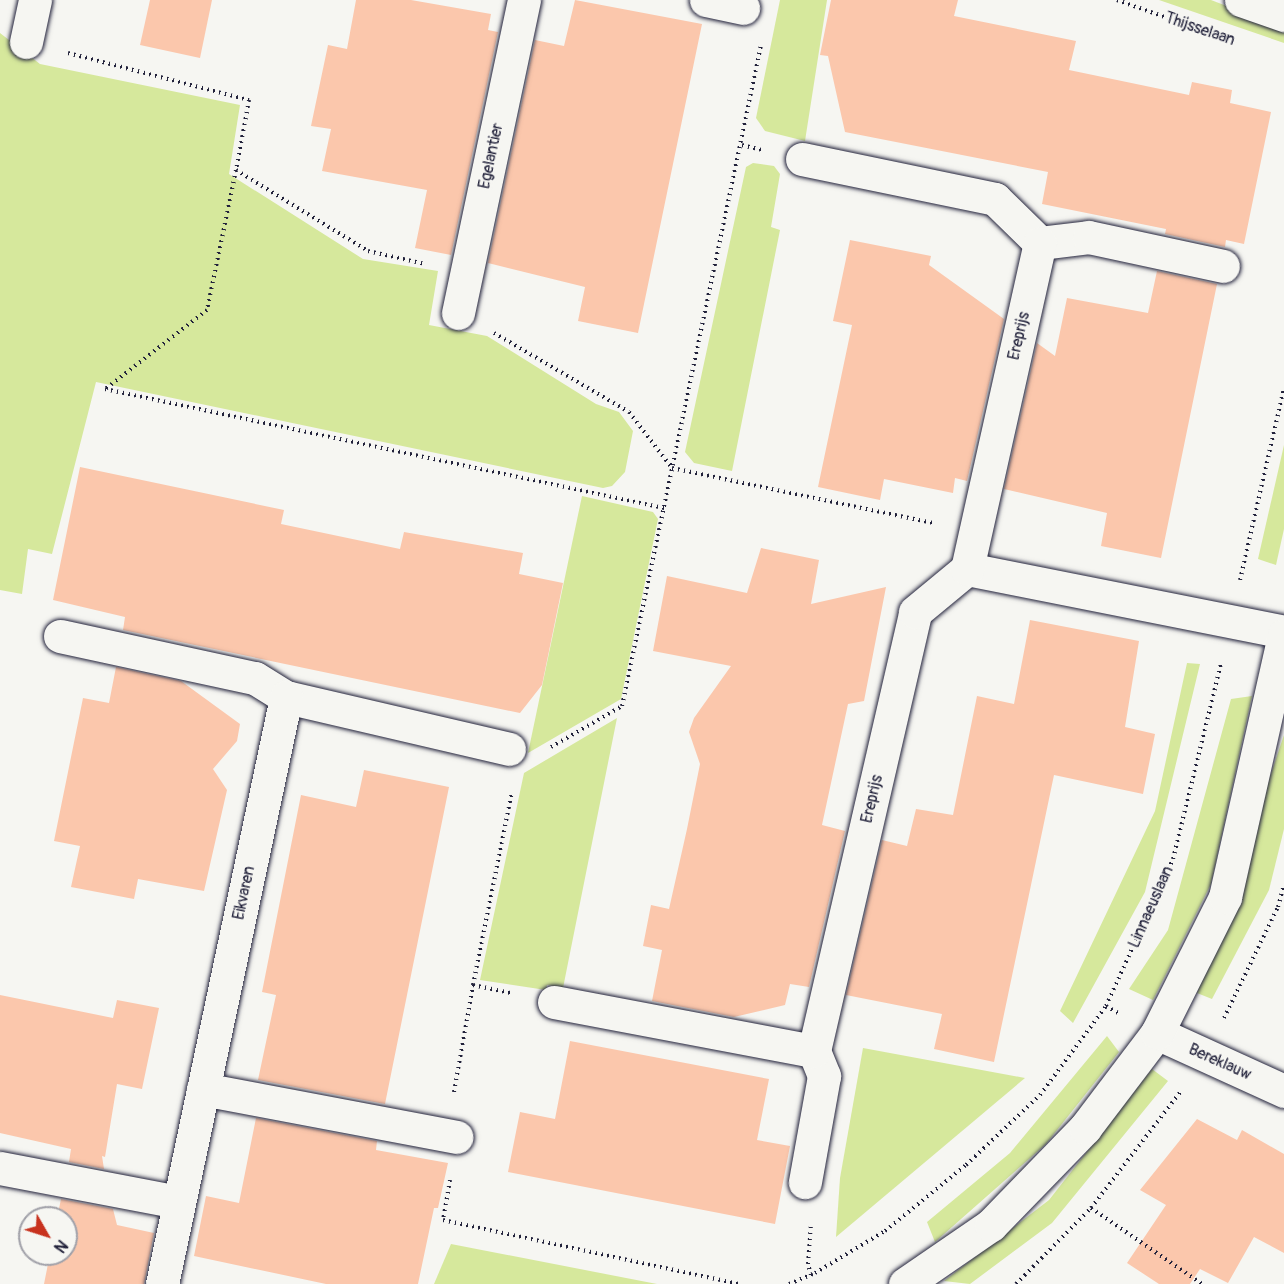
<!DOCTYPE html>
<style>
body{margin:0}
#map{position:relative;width:1284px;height:1284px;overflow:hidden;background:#f6f6f2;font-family:Pangolin,sans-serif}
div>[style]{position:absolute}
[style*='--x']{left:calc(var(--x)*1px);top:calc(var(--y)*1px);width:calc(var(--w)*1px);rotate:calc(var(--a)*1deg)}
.green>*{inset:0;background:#d6e89c}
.building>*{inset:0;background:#fbc7ac}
.path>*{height:4px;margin-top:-2px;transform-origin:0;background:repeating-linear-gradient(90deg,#22223b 0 1.5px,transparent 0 6px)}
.roads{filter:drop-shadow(0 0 2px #22223b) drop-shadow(0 0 2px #22223b)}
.street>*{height:33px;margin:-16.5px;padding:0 16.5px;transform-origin:16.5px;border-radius:16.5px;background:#f6f6f2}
.secondary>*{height:33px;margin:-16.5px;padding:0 16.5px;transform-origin:16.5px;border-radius:16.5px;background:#f6f6f2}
span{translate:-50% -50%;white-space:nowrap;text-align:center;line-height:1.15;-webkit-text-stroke:4.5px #f6f6f2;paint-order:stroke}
.street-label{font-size:16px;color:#22223b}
.north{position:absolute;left:18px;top:1206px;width:60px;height:60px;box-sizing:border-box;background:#f6f6f2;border:2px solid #a1a1a9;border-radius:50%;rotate:129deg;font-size:16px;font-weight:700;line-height:24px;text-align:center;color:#22223b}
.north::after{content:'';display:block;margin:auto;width:21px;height:27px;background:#c8321e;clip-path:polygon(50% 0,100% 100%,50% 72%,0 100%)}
</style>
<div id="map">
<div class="green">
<div style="clip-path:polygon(780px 0,827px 0,805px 141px,765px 131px,756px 118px)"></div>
<div style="clip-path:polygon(1159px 0,1211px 0,1284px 28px,1284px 43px)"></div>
<div style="clip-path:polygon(0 33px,40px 64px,240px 105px,229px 174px,363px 259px,438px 271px,429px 325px,487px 336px,596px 404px,619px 412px,633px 431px,625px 472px,612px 486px,603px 488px,96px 382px,52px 554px,28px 549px,22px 594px,0 590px)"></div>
<div style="clip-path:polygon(753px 163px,774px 166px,780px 174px,771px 227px,780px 230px,732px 471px,694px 463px,685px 452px,746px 167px)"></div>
<div style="clip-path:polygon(1284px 445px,1284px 529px,1276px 565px,1258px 559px)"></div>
<div style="clip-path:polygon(582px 496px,653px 512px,658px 519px,621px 699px,528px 753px)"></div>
<div style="clip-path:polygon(1187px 663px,1200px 664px,1145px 892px,1073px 1023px,1060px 1011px,1155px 811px)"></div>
<div style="clip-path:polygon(1252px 696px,1211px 884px,1153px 1000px,1129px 989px,1168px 930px,1231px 699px)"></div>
<div style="clip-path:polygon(617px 718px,563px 988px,547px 985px,546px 990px,480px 980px,524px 773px)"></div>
<div style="clip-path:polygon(1284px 735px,1284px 829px,1269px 890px,1212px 999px,1197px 993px)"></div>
<div style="clip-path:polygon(1107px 1036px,1119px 1052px,1046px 1144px,935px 1242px,927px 1222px,1010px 1153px)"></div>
<div style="clip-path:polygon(863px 1048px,1025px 1078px,836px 1237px,840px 1178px)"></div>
<div style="clip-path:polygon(1152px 1069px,1168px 1081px,1052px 1223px,970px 1284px,944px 1281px,1049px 1200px)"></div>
<div style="clip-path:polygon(451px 1244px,657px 1284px,434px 1284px)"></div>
</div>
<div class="building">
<div style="clip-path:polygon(150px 0,212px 0,200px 58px,140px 45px)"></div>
<div style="clip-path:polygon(356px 0,411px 0,491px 14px,488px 30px,498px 32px,451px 255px,415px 248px,427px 190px,322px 171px,331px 129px,311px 126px,328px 45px,347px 49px)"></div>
<div style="clip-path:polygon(575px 0,702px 24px,638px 333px,578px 321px,585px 287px,488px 263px,535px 40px,564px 46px)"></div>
<div style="clip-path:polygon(831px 0,958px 0,954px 16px,1076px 41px,1069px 70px,1189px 95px,1192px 82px,1232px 90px,1230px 103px,1271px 112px,1244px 244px,1226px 240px,1225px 247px,1165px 234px,1166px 229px,1042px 204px,1048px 172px,845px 132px,828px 56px,820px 55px)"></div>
<div style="clip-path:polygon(850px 240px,931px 256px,929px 265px,1004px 319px,967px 481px,955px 478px,953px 493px,884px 479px,880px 500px,818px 487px,852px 325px,833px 321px)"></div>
<div style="clip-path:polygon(1157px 271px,1217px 284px,1161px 558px,1101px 546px,1107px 513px,1004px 489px,1037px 343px,1055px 356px,1067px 298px,1148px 313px)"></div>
<div style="clip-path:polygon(80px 467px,284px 510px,281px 524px,400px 549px,404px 532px,523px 553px,519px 574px,563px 583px,542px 685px,520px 713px,123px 630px,125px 617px,53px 600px)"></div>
<div style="clip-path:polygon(761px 548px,819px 560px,811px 604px,886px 587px,864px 701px,848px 704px,822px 825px,845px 831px,809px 987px,790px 984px,785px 1005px,734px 1017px,652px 1001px,662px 950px,643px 946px,651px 905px,669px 909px,687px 829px,700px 764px,689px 732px,694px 718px,731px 666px,653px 651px,667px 576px,747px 593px)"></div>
<div style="clip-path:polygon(1030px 620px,1139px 641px,1125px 727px,1155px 734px,1143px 794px,1054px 775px,994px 1062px,934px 1049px,942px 1014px,846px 995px,882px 840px,907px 846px,916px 809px,953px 815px,977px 696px,1014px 704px)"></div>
<div style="clip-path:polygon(116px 667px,181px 681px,240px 724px,237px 741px,213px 769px,227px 790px,204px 891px,138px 879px,134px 899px,71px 887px,80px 846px,54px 841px,83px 698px,109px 703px)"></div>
<div style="clip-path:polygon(364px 770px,449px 787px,385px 1104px,258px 1080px,276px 995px,262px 992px,301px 795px,356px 807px)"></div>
<div style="clip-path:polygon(0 995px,113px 1018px,117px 1000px,159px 1008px,142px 1089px,117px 1084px,105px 1157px,102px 1156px,104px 1169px,69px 1162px,71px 1149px,0 1133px)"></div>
<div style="clip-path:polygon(570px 1041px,769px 1079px,757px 1140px,790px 1146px,775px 1224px,508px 1172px,520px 1112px,555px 1119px)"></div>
<div style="clip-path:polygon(256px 1118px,377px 1141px,376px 1150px,448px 1163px,438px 1208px,434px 1208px,418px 1284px,326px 1284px,194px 1256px,206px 1196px,239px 1203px)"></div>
<div style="clip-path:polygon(1197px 1119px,1237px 1140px,1242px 1130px,1284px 1154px,1284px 1253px,1254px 1237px,1228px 1283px,1200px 1269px,1190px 1284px,1159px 1284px,1127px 1263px,1166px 1205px,1140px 1190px)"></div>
<div style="clip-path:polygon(61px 1199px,113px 1209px,117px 1225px,154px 1233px,144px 1284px,44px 1284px,50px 1254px,66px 1254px,66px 1218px,57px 1218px)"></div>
</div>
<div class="path">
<div style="--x:1117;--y:0;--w:102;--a:19.5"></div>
<div style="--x:68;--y:53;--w:187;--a:14.6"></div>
<div style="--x:249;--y:100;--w:71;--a:100.5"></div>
<div style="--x:236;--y:170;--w:155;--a:31.5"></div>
<div style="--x:368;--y:251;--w:58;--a:12.8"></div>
<div style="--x:742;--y:145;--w:21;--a:14"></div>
<div style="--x:236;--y:170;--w:143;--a:101.7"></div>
<div style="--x:207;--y:310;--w:129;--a:142.2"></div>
<div style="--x:105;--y:389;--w:572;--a:12.02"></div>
<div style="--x:494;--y:333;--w:156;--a:30.3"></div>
<div style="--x:629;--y:412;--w:71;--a:52.5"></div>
<div style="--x:672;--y:468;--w:267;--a:11.9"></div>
<div style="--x:1240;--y:580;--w:197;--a:-77.1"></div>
<div style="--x:551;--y:747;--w:82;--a:-30"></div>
<div style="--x:622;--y:706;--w:675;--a:-78.12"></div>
<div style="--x:473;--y:985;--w:197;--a:-78.6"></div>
<div style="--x:1106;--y:1006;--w:14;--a:30"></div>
<div style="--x:1224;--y:1018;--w:123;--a:-64.1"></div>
<div style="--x:1278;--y:907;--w:23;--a:-75"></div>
<div style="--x:454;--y:1092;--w:109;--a:-79.9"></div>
<div style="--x:473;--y:985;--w:40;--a:12"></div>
<div style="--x:450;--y:1180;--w:41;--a:99.9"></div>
<div style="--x:443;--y:1220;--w:304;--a:12.2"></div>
<div style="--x:1091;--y:1208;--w:135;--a:34.4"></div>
<div style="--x:811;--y:1275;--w:11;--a:-105"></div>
<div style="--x:808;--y:1264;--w:40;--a:-85.7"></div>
<div style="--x:789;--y:1284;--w:28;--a:-23"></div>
<div style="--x:815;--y:1273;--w:82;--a:-31"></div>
<div style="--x:885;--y:1231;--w:104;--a:-39.2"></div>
<div style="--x:966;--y:1165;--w:102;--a:-43.4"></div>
<div style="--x:1040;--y:1095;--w:111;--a:-53.4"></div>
<div style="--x:1106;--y:1006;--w:162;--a:-65.5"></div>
<div style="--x:1173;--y:859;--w:201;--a:-76.2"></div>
<div style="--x:1016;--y:1284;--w:107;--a:-45.4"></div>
<div style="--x:1091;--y:1208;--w:148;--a:-52.4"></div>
</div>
<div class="roads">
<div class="street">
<div style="--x:706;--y:0;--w:38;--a:12"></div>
<div style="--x:26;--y:42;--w:43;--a:-77.9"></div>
<div style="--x:802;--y:159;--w:197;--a:11.7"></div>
<div style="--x:995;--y:199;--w:63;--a:44.4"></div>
<div style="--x:1040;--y:243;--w:49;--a:-7"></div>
<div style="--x:1089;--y:237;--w:137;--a:12.2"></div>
<div style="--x:458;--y:313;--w:320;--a:-78.1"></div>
<div style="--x:967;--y:569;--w:323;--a:11.2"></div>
<div style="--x:60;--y:636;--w:199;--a:12.2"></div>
<div style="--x:255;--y:678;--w:36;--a:32"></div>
<div style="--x:286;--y:697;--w:229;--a:13.1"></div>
<div style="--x:554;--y:1002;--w:265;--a:10.7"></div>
<div style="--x:814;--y:1051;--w:27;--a:68"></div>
<div style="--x:824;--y:1076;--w:108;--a:100.2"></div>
<div style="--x:1157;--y:1033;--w:140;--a:24.5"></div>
<div style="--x:814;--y:1051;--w:450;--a:-77"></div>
<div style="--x:915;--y:612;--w:67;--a:-39.6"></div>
<div style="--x:967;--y:569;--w:334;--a:-77.4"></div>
<div style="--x:203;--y:1089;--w:258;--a:10.7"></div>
<div style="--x:0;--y:1168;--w:181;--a:10.8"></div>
<div style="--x:162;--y:1284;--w:600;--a:-78.07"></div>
</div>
<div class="secondary">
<div style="--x:1241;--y:0;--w:46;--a:19.2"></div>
<div style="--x:905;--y:1284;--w:104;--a:-34.5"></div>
<div style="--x:991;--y:1225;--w:135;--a:-45.9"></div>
<div style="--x:1085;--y:1128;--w:119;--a:-52.8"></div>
<div style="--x:1157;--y:1033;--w:152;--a:-63.4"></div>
<div style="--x:1225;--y:897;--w:268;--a:-77.3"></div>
</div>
</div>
<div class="street-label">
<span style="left:1200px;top:29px;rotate:19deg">Thijsselaan</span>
<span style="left:491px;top:156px;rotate:-78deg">Egelantier</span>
<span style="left:1019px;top:336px;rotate:-77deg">Ereprijs</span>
<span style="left:872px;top:799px;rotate:-77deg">Ereprijs</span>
<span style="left:244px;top:893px;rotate:-78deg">Eikvaren</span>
<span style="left:1151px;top:907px;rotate:-66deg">Linnaeuslaan</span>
<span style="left:1220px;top:1062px;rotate:24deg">Bereklauw</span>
</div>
<div class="north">N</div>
</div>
